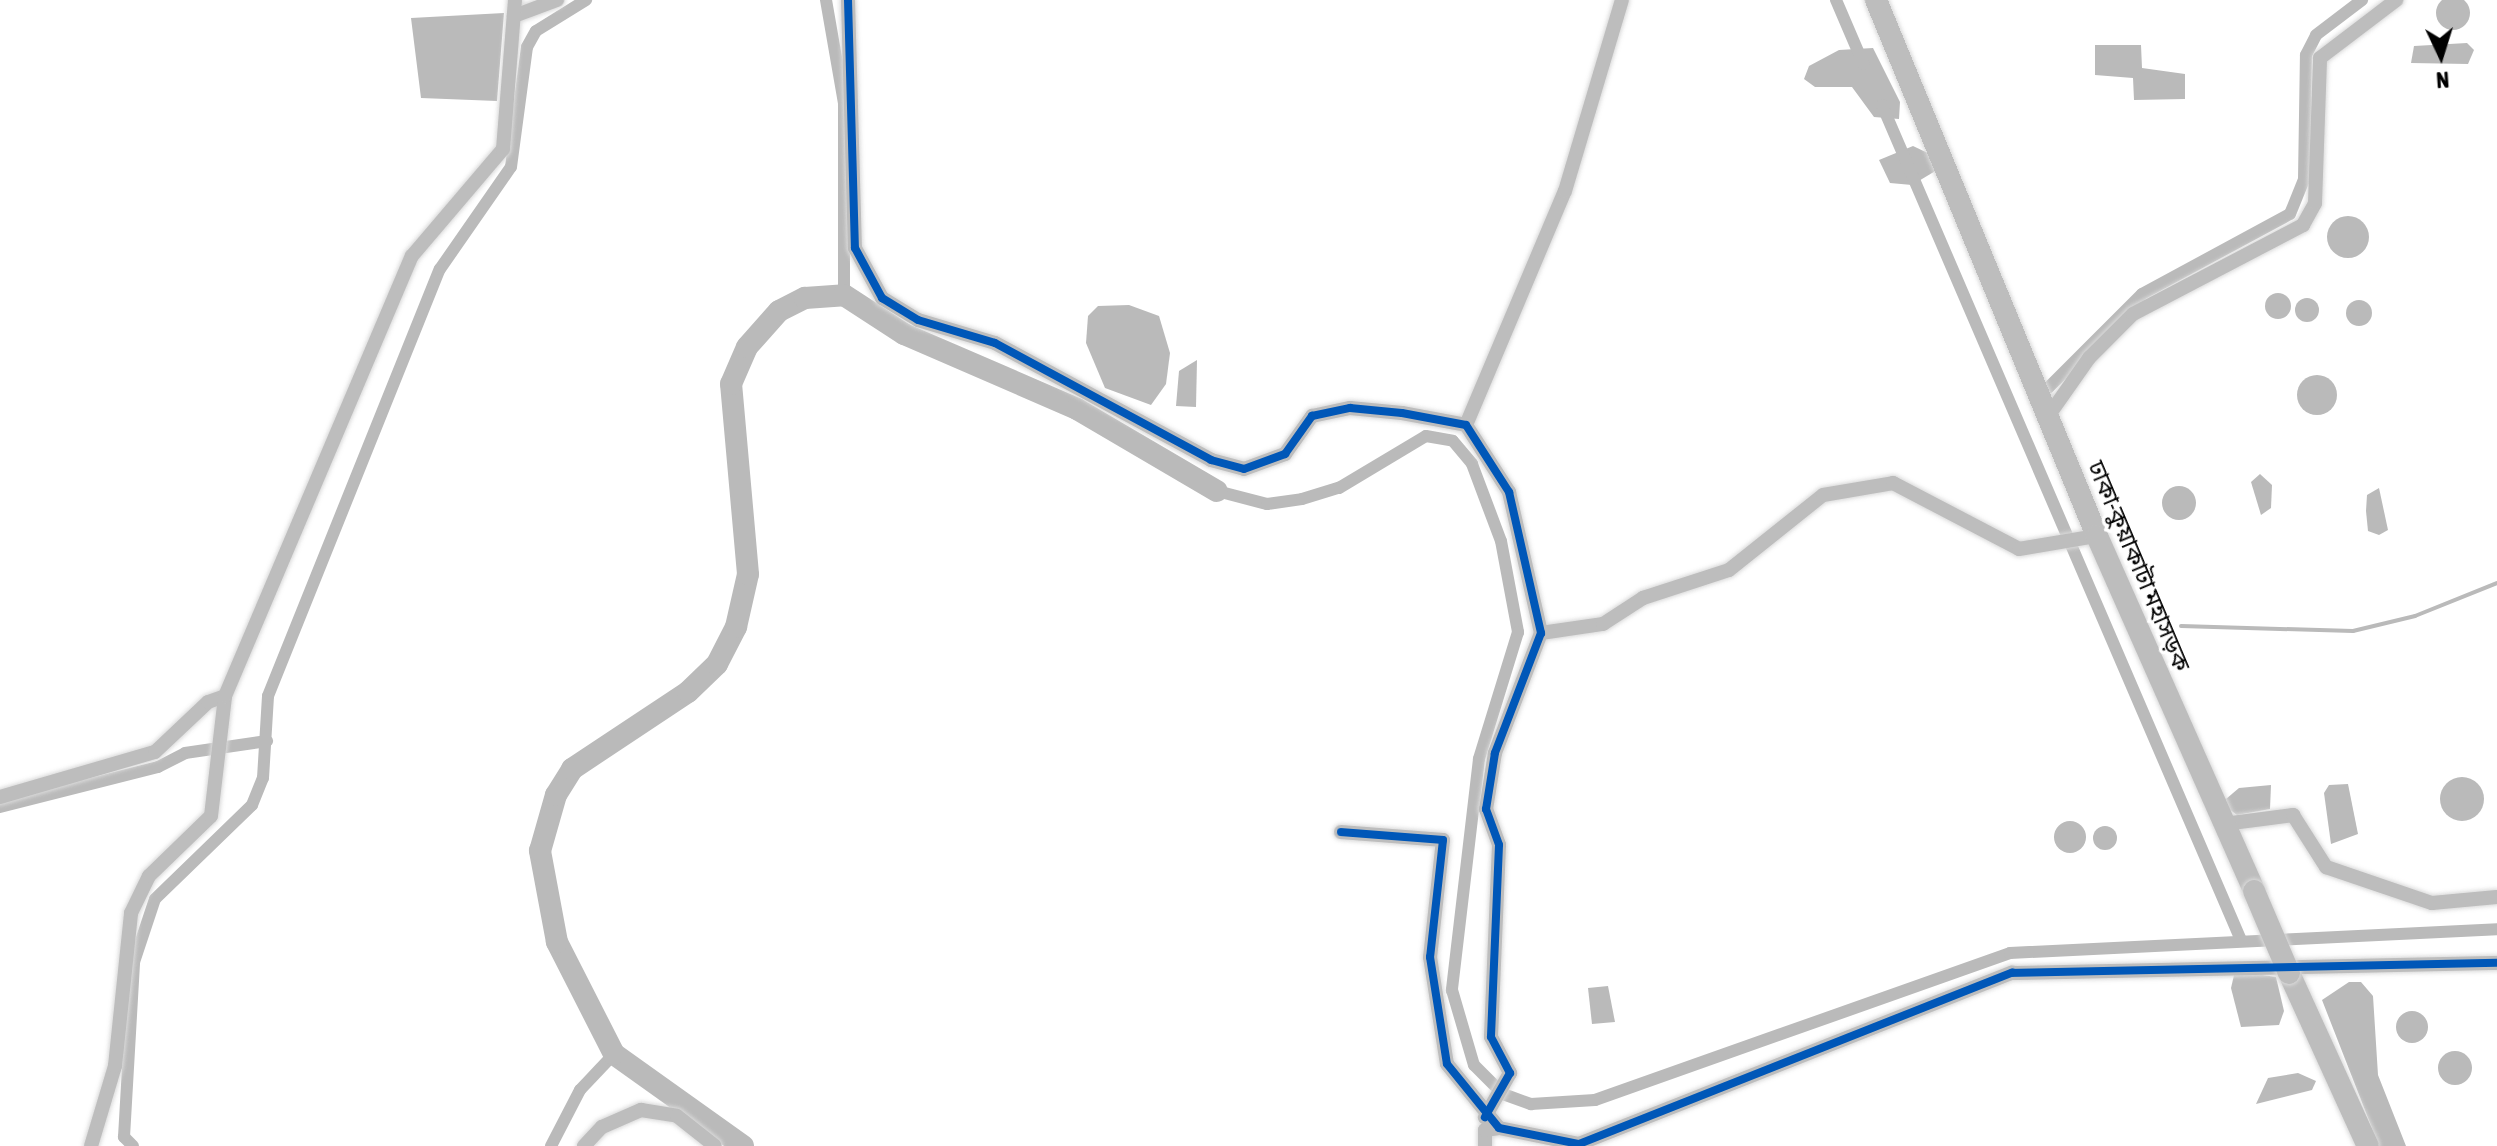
<!DOCTYPE html>
<meta charset="utf-8">
<style>
body{margin:0}
#map{position:relative;width:2497px;height:1146px;overflow:hidden;background:#fff;font-family:"Asap Condensed","Noto Sans Bengali",sans-serif}
div>[style]{position:absolute}
[style*='--x']{left:calc(var(--x)*1px);top:calc(var(--y)*1px);width:calc(var(--w)*1px);rotate:calc(var(--a)*1deg)}
.water>*{inset:0;background:#bababa}
.round{border-radius:50%}
.stream>*{height:4px;margin:-2px;padding:0 2px;transform-origin:2px;border-radius:2px;background:#bababa}
.canal>*{height:12px;margin:-6px;padding:0 6px;transform-origin:6px;border-radius:6px;background:#bababa}
.river>*{height:22px;margin:-11px;padding:0 11px;transform-origin:11px;border-radius:11px;background:#bababa}
.roads{filter:drop-shadow(0 0 2px #dbdbdb) drop-shadow(0 0 2px #dbdbdb)}
.minor>*{height:14px;margin:-7px;padding:0 7px;transform-origin:7px;border-radius:7px;background:#bdbdbd}
.primary>*{height:22px;margin:-11px;padding:0 11px;transform-origin:11px;border-radius:11px;background:#bdbdbd}
.bridges{filter:drop-shadow(0 0 2px #dbdbdb) drop-shadow(0 0 2px #dbdbdb)}
.primary-bridge>*{height:22px;margin:-11px;padding:0 11px;transform-origin:11px;border-radius:11px;background:#bdbdbd}
.cycleway>*{height:8px;margin:-4px;padding:0 4px;transform-origin:4px;border-radius:4px;background:#0057b8}
span{translate:-50% -50%;white-space:nowrap;text-align:center;line-height:1.15;-webkit-text-stroke:7px #fff;paint-order:stroke}
.street-label{font-size:24px;color:#000}
.north{position:absolute;left:2401px;top:16px;width:80px;height:80px;-webkit-text-stroke:6px #fff;paint-order:stroke;rotate:176deg;font-size:22px;font-weight:700;line-height:32px;text-align:center;color:#000}
.north::after{content:'';display:block;margin:auto;width:28px;height:36px;background:#000;clip-path:polygon(50% 0,100% 100%,50% 72%,0 100%)}
</style>
<div id="map">
<div class="water">
<div class="round" style="left:2436px;top:-4px;width:34px;height:34px"></div>
<div style="clip-path:polygon(504px 13px,497px 101px,421px 98px,411px 18px)"></div>
<div style="clip-path:polygon(2467px 43px,2474px 50px,2468px 64px,2411px 63px,2414px 46px)"></div>
<div style="clip-path:polygon(2095px 45px,2141px 45px,2142px 68px,2185px 74px,2185px 99px,2134px 100px,2133px 78px,2095px 75px)"></div>
<div style="clip-path:polygon(1873px 48px,1900px 102px,1899px 119px,1874px 117px,1852px 87px,1815px 87px,1804px 79px,1809px 66px,1839px 50px)"></div>
<div style="clip-path:polygon(1913px 146px,1932px 155px,1937px 170px,1912px 185px,1890px 183px,1879px 160px)"></div>
<div class="round" style="left:2327px;top:216px;width:42px;height:42px"></div>
<div class="round" style="left:2265px;top:293px;width:26px;height:26px"></div>
<div class="round" style="left:2295px;top:298px;width:24px;height:24px"></div>
<div class="round" style="left:2346px;top:300px;width:26px;height:26px"></div>
<div style="clip-path:polygon(1129px 305px,1159px 316px,1170px 353px,1166px 384px,1151px 405px,1105px 388px,1086px 343px,1088px 316px,1098px 306px)"></div>
<div style="clip-path:polygon(1197px 360px,1196px 407px,1176px 406px,1179px 371px)"></div>
<div class="round" style="left:2297px;top:375px;width:40px;height:40px"></div>
<div style="clip-path:polygon(2260px 474px,2272px 485px,2271px 508px,2261px 515px,2251px 482px)"></div>
<div class="round" style="left:2162px;top:486px;width:34px;height:34px"></div>
<div style="clip-path:polygon(2379px 488px,2388px 530px,2379px 535px,2368px 531px,2366px 511px,2367px 495px)"></div>
<div class="round" style="left:2440px;top:777px;width:44px;height:44px"></div>
<div style="clip-path:polygon(2348px 784px,2358px 834px,2331px 844px,2324px 793px,2329px 785px)"></div>
<div style="clip-path:polygon(2271px 785px,2270px 809px,2237px 815px,2229px 809px,2226px 799px,2239px 788px)"></div>
<div class="round" style="left:2054px;top:821px;width:32px;height:32px"></div>
<div class="round" style="left:2093px;top:826px;width:24px;height:24px"></div>
<div style="clip-path:polygon(2235px 971px,2276px 977px,2284px 1011px,2279px 1025px,2241px 1027px,2231px 988px)"></div>
<div style="clip-path:polygon(2349px 982px,2361px 982px,2373px 996px,2378px 1075px,2406px 1146px,2379px 1146px,2322px 1000px)"></div>
<div style="clip-path:polygon(1608px 986px,1615px 1022px,1592px 1024px,1588px 988px)"></div>
<div class="round" style="left:2396px;top:1011px;width:32px;height:32px"></div>
<div class="round" style="left:2438px;top:1051px;width:34px;height:34px"></div>
<div style="clip-path:polygon(2298px 1073px,2316px 1081px,2312px 1090px,2256px 1104px,2268px 1078px)"></div>
</div>
<div class="stream">
<div style="--x:2181;--y:626;--w:172;--a:1.7"></div>
<div style="--x:2353;--y:631;--w:64;--a:-13.6"></div>
<div style="--x:2415;--y:616;--w:88;--a:-21.9"></div>
</div>
<div class="canal">
<div style="--x:826;--y:0;--w:105;--a:80.1"></div>
<div style="--x:844;--y:103;--w:192;--a:90"></div>
<div style="--x:1836;--y:0;--w:69;--a:66.8"></div>
<div style="--x:1882;--y:105;--w:909;--a:66.74"></div>
<div style="--x:2048;--y:388;--w:133;--a:-45"></div>
<div style="--x:2142;--y:294;--w:168;--a:-28.4"></div>
<div style="--x:2290;--y:214;--w:38;--a:-68"></div>
<div style="--x:2304;--y:179;--w:124;--a:-89.1"></div>
<div style="--x:2306;--y:55;--w:22;--a:-63"></div>
<div style="--x:2316;--y:35;--w:58;--a:-37.3"></div>
<div style="--x:1217;--y:491;--w:52;--a:14.6"></div>
<div style="--x:1267;--y:504;--w:35;--a:-8"></div>
<div style="--x:1302;--y:499;--w:39;--a:-17"></div>
<div style="--x:1339;--y:488;--w:101;--a:-30.9"></div>
<div style="--x:1426;--y:436;--w:27;--a:10"></div>
<div style="--x:1453;--y:441;--w:30;--a:50"></div>
<div style="--x:1472;--y:464;--w:82;--a:69.4"></div>
<div style="--x:1501;--y:541;--w:93;--a:79.4"></div>
<div style="--x:1518;--y:632;--w:133;--a:107.1"></div>
<div style="--x:1479;--y:759;--w:233;--a:96.7"></div>
<div style="--x:1452;--y:990;--w:78;--a:73.7"></div>
<div style="--x:1474;--y:1065;--w:41;--a:45"></div>
<div style="--x:1503;--y:1094;--w:30;--a:20"></div>
<div style="--x:1531;--y:1104;--w:64;--a:-3.6"></div>
<div style="--x:1595;--y:1100;--w:440;--a:-19.5"></div>
<div style="--x:2010;--y:953;--w:488;--a:-2.8"></div>
<div style="--x:0;--y:807;--w:163;--a:-14.2"></div>
<div style="--x:158;--y:767;--w:30;--a:-27"></div>
<div style="--x:185;--y:753;--w:83;--a:-8.3"></div>
<div style="--x:133;--y:1146;--w:13;--a:-135"></div>
<div style="--x:124;--y:1137;--w:175;--a:-86.7"></div>
<div style="--x:134;--y:962;--w:66;--a:-71.6"></div>
<div style="--x:155;--y:899;--w:135;--a:-44.1"></div>
<div style="--x:252;--y:805;--w:29;--a:-68"></div>
<div style="--x:263;--y:778;--w:82;--a:-86.5"></div>
<div style="--x:268;--y:696;--w:460;--a:-68.1"></div>
<div style="--x:440;--y:269;--w:124;--a:-55.2"></div>
<div style="--x:511;--y:167;--w:121;--a:-82.4"></div>
<div style="--x:527;--y:47;--w:18;--a:-61"></div>
<div style="--x:536;--y:31;--w:59;--a:-31.8"></div>
<div style="--x:551;--y:1146;--w:63;--a:-62.6"></div>
<div style="--x:580;--y:1090;--w:50;--a:-46.6"></div>
</div>
<div class="river">
<div style="--x:743;--y:1146;--w:158;--a:-144.5"></div>
<div style="--x:614;--y:1054;--w:126;--a:-117"></div>
<div style="--x:557;--y:942;--w:93;--a:-100.6"></div>
<div style="--x:540;--y:851;--w:58;--a:-74.1"></div>
<div style="--x:556;--y:795;--w:31;--a:-58"></div>
<div style="--x:572;--y:769;--w:139;--a:-33.6"></div>
<div style="--x:688;--y:692;--w:40;--a:-44"></div>
<div style="--x:717;--y:664;--w:42;--a:-62.8"></div>
<div style="--x:736;--y:627;--w:54;--a:-77.2"></div>
<div style="--x:748;--y:574;--w:191;--a:-95.1"></div>
<div style="--x:731;--y:384;--w:40;--a:-66.6"></div>
<div style="--x:747;--y:347;--w:48;--a:-48.4"></div>
<div style="--x:779;--y:311;--w:29;--a:-27"></div>
<div style="--x:805;--y:298;--w:39;--a:-4"></div>
<div style="--x:844;--y:295;--w:72;--a:33"></div>
<div style="--x:904;--y:334;--w:189;--a:23.4"></div>
<div style="--x:1077;--y:409;--w:162;--a:30.4"></div>
</div>
<div class="roads">
<div class="minor">
<div style="--x:848;--y:0;--w:248;--a:88.4"></div>
<div style="--x:855;--y:248;--w:57;--a:61.6"></div>
<div style="--x:882;--y:298;--w:42;--a:31.4"></div>
<div style="--x:918;--y:320;--w:80;--a:16.6"></div>
<div style="--x:995;--y:343;--w:246;--a:28.4"></div>
<div style="--x:1211;--y:460;--w:34;--a:15"></div>
<div style="--x:1244;--y:469;--w:44;--a:-20.1"></div>
<div style="--x:1285;--y:454;--w:47;--a:-54.6"></div>
<div style="--x:1312;--y:416;--w:39;--a:-12"></div>
<div style="--x:1350;--y:408;--w:52;--a:5.5"></div>
<div style="--x:1402;--y:413;--w:65;--a:10.6"></div>
<div style="--x:1466;--y:425;--w:80;--a:57.3"></div>
<div style="--x:1509;--y:492;--w:145;--a:77.2"></div>
<div style="--x:1541;--y:633;--w:129;--a:111"></div>
<div style="--x:1495;--y:753;--w:57;--a:99.1"></div>
<div style="--x:1486;--y:809;--w:38;--a:70"></div>
<div style="--x:1499;--y:845;--w:192;--a:92.4"></div>
<div style="--x:1491;--y:1037;--w:41;--a:62.2"></div>
<div style="--x:1510;--y:1073;--w:51;--a:119.6"></div>
<div style="--x:514;--y:16;--w:46;--a:-20.4"></div>
<div style="--x:2049;--y:415;--w:70;--a:-54.9"></div>
<div style="--x:2089;--y:358;--w:62;--a:-45"></div>
<div style="--x:2133;--y:314;--w:192;--a:-27.6"></div>
<div style="--x:2303;--y:225;--w:25;--a:-61"></div>
<div style="--x:2315;--y:203;--w:145;--a:-88"></div>
<div style="--x:2320;--y:58;--w:96;--a:-37.3"></div>
<div style="--x:1466;--y:425;--w:254;--a:-67.1"></div>
<div style="--x:1565;--y:191;--w:199;--a:-73.4"></div>
<div style="--x:1541;--y:633;--w:63;--a:-8.3"></div>
<div style="--x:1603;--y:624;--w:48;--a:-33"></div>
<div style="--x:1643;--y:598;--w:90;--a:-18"></div>
<div style="--x:1729;--y:570;--w:120;--a:-38.6"></div>
<div style="--x:1823;--y:495;--w:71;--a:-9.7"></div>
<div style="--x:1893;--y:483;--w:142;--a:27.6"></div>
<div style="--x:2019;--y:549;--w:79;--a:-9.5"></div>
<div style="--x:0;--y:797;--w:161;--a:-16.2"></div>
<div style="--x:155;--y:752;--w:73;--a:-43.3"></div>
<div style="--x:208;--y:702;--w:18;--a:-19"></div>
<div style="--x:2224;--y:824;--w:70;--a:-7.4"></div>
<div style="--x:2293;--y:815;--w:62;--a:57.6"></div>
<div style="--x:2326;--y:867;--w:112;--a:18.8"></div>
<div style="--x:2432;--y:903;--w:65;--a:-5.3"></div>
<div style="--x:1341;--y:832;--w:102;--a:4.5"></div>
<div style="--x:1443;--y:840;--w:118;--a:96.3"></div>
<div style="--x:1430;--y:957;--w:108;--a:81"></div>
<div style="--x:1447;--y:1064;--w:82;--a:50.9"></div>
<div style="--x:1499;--y:1128;--w:82;--a:11.3"></div>
<div style="--x:1579;--y:1144;--w:466;--a:-21.6"></div>
<div style="--x:2012;--y:973;--w:485;--a:-1.2"></div>
<div style="--x:91;--y:1146;--w:84;--a:-73.3"></div>
<div style="--x:115;--y:1066;--w:154;--a:-84"></div>
<div style="--x:131;--y:913;--w:41;--a:-64.1"></div>
<div style="--x:149;--y:876;--w:86;--a:-44.1"></div>
<div style="--x:211;--y:816;--w:121;--a:-83.3"></div>
<div style="--x:225;--y:696;--w:478;--a:-67"></div>
<div style="--x:412;--y:256;--w:140;--a:-49.6"></div>
<div style="--x:503;--y:149;--w:149;--a:-85.4"></div>
<div style="--x:584;--y:1146;--w:26;--a:-47"></div>
<div style="--x:602;--y:1127;--w:43;--a:-23.6"></div>
<div style="--x:641;--y:1110;--w:36;--a:9"></div>
<div style="--x:677;--y:1116;--w:48;--a:38.3"></div>
<div style="--x:1485;--y:1146;--w:16;--a:-90"></div>
<div style="--x:1485;--y:1130;--w:14;--a:-8"></div>
</div>
<div class="primary">
<div style="--x:1876;--y:0;--w:580;--a:67.59"></div>
<div style="--x:2097;--y:536;--w:388;--a:66.1"></div>
<div style="--x:2289;--y:973;--w:190;--a:65.5"></div>
</div>
</div>
<div class="bridges">
<div class="primary-bridge">
<div style="--x:2254;--y:891;--w:89;--a:66.9"></div>
</div>
</div>
<div class="cycleway">
<div style="--x:848;--y:0;--w:248;--a:88.4"></div>
<div style="--x:855;--y:248;--w:57;--a:61.6"></div>
<div style="--x:882;--y:298;--w:42;--a:31.4"></div>
<div style="--x:918;--y:320;--w:80;--a:16.6"></div>
<div style="--x:995;--y:343;--w:246;--a:28.4"></div>
<div style="--x:1211;--y:460;--w:34;--a:15"></div>
<div style="--x:1244;--y:469;--w:44;--a:-20.1"></div>
<div style="--x:1285;--y:454;--w:47;--a:-54.6"></div>
<div style="--x:1312;--y:416;--w:39;--a:-12"></div>
<div style="--x:1350;--y:408;--w:52;--a:5.5"></div>
<div style="--x:1402;--y:413;--w:65;--a:10.6"></div>
<div style="--x:1466;--y:425;--w:80;--a:57.3"></div>
<div style="--x:1509;--y:492;--w:145;--a:77.2"></div>
<div style="--x:1541;--y:633;--w:129;--a:111"></div>
<div style="--x:1495;--y:753;--w:57;--a:99.1"></div>
<div style="--x:1486;--y:809;--w:38;--a:70"></div>
<div style="--x:1499;--y:845;--w:192;--a:92.4"></div>
<div style="--x:1491;--y:1037;--w:41;--a:62.2"></div>
<div style="--x:1510;--y:1073;--w:51;--a:119.6"></div>
<div style="--x:1341;--y:832;--w:102;--a:4.5"></div>
<div style="--x:1443;--y:840;--w:118;--a:96.3"></div>
<div style="--x:1430;--y:957;--w:108;--a:81"></div>
<div style="--x:1447;--y:1064;--w:82;--a:50.9"></div>
<div style="--x:1499;--y:1128;--w:82;--a:11.3"></div>
<div style="--x:1579;--y:1144;--w:466;--a:-21.6"></div>
<div style="--x:2012;--y:973;--w:485;--a:-1.2"></div>
</div>
<div class="street-label">
<span style="left:2139px;top:566px;rotate:67deg">ঢাকা-কুয়াকাটা মহাসড়ক</span>
</div>
<div class="north">N</div>
</div>
